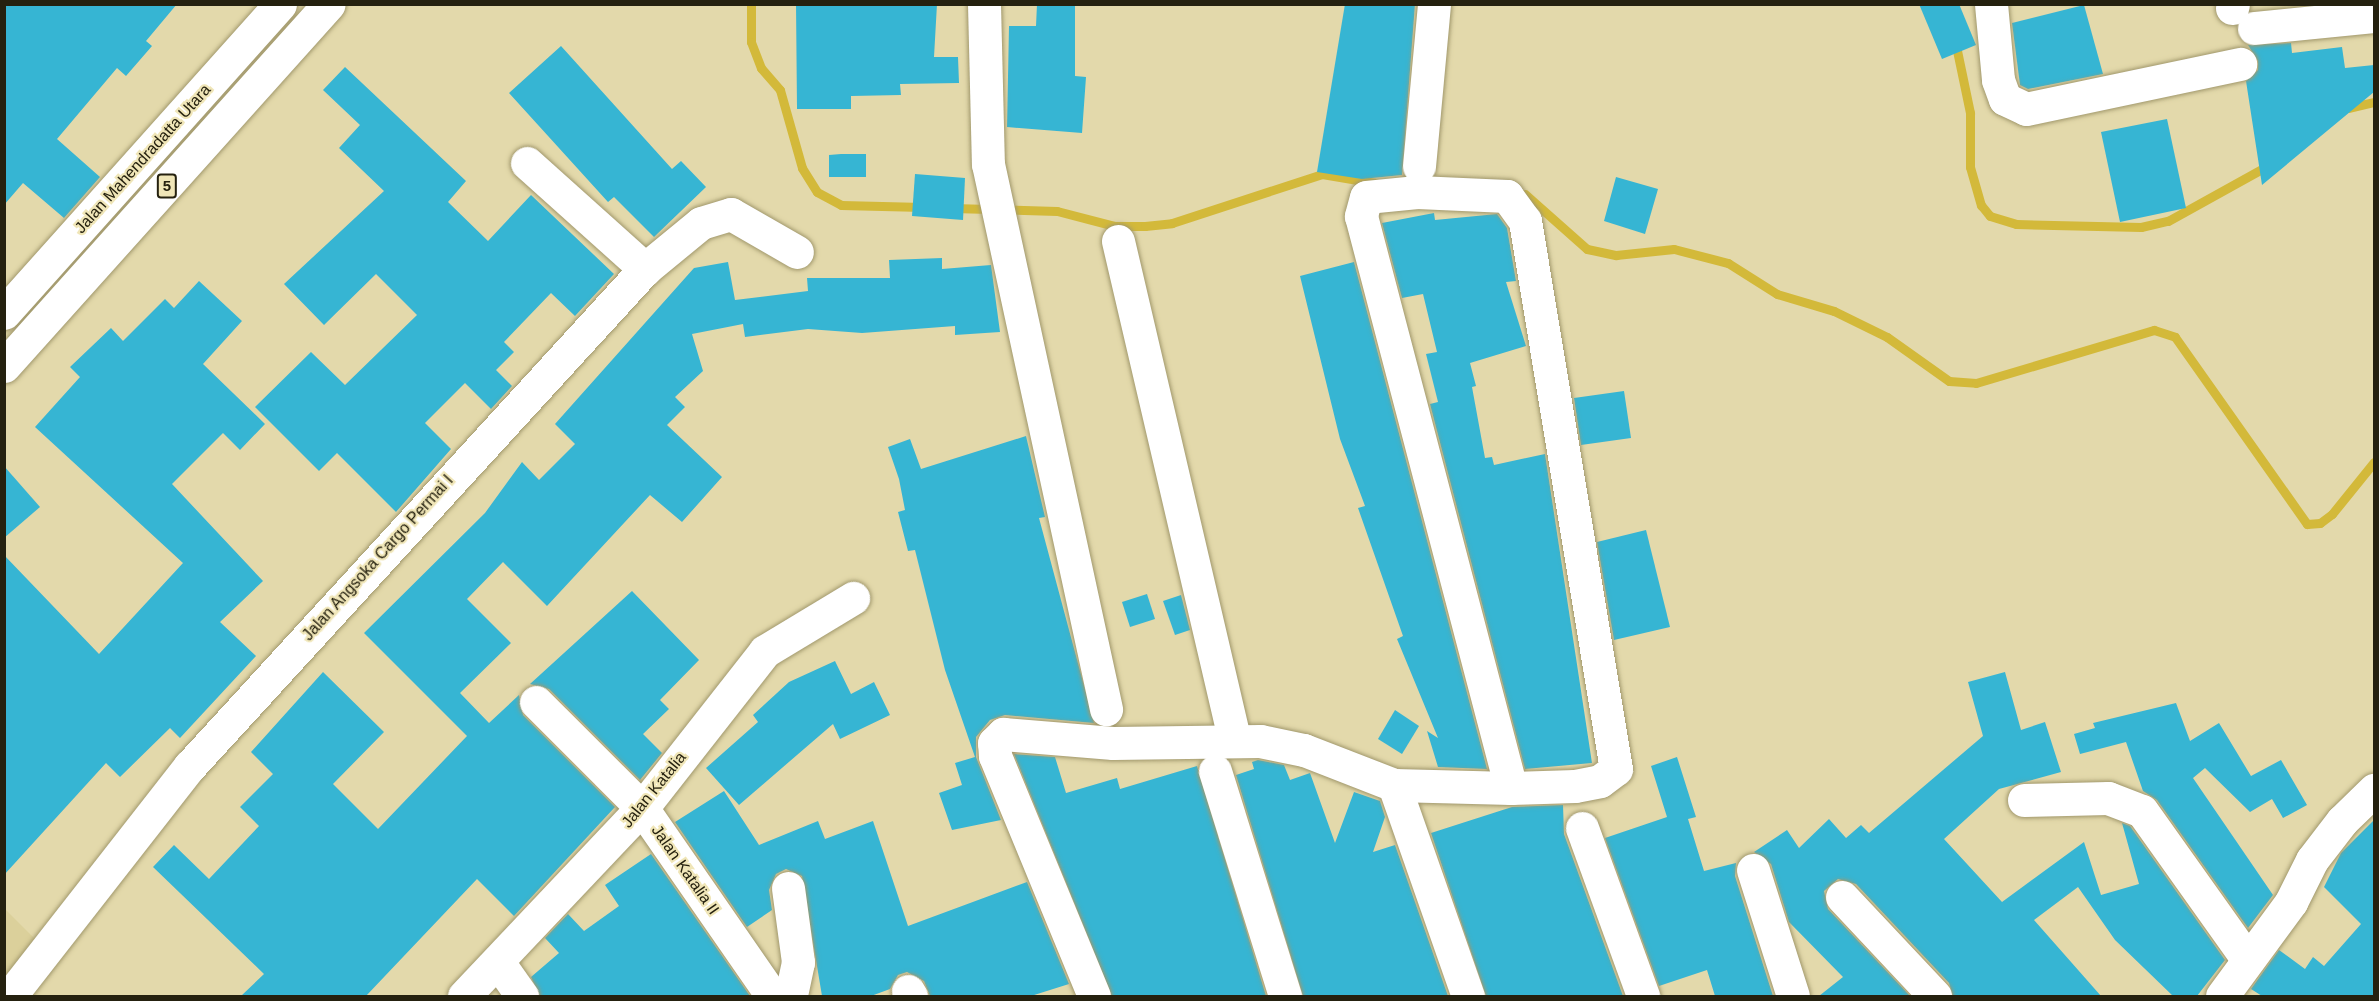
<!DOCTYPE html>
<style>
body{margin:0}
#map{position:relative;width:2379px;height:1001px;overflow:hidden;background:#e3d9ab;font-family:Helvetica,sans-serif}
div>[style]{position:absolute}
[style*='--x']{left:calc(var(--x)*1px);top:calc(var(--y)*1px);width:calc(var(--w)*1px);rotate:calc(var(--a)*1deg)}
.built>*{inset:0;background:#dbd09b}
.stream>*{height:9px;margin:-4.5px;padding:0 4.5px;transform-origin:4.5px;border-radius:4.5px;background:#d3b93a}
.building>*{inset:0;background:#36b5d3}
.roads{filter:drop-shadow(0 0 2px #a1986c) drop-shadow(0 0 2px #a1986c)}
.minor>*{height:33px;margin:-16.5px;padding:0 16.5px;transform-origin:16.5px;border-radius:16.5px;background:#fff}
.highway>*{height:33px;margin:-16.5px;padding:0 16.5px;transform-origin:16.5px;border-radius:16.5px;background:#fff}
span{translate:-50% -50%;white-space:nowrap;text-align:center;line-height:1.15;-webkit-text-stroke:4.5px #f0e6b8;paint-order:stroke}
.shield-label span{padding:2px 4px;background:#f0e6b8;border:2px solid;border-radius:4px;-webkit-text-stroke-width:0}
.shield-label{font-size:15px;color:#25210f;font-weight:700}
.street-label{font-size:16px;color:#25210f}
.frame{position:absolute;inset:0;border:6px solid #25210f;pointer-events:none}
</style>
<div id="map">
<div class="built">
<div style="clip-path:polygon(4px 908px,38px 942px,11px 972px,35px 996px,5px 996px)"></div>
</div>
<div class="stream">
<div style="--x:751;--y:4;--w:38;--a:90"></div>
<div style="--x:751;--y:42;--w:28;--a:69"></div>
<div style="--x:761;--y:68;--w:29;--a:49"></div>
<div style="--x:780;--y:90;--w:81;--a:74.2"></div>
<div style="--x:802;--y:168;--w:28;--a:58"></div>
<div style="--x:817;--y:192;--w:27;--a:28"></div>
<div style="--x:841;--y:205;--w:82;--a:1.4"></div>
<div style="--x:1955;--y:41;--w:74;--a:78.2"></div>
<div style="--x:1970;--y:113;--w:54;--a:90"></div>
<div style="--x:1970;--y:167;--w:40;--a:74"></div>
<div style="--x:1981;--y:205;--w:14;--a:51"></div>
<div style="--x:1990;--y:216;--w:27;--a:17"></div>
<div style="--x:2016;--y:224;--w:125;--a:1.4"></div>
<div style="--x:2141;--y:227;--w:28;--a:-13"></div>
<div style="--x:2168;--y:221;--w:115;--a:-29"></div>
<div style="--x:2348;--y:108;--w:27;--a:-13"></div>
<div style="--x:1525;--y:194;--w:83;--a:41.6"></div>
<div style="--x:1587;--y:249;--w:30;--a:12"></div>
<div style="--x:1616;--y:255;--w:58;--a:-5.9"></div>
<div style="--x:1674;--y:249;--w:56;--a:14.5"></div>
<div style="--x:1728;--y:263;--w:58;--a:32.3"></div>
<div style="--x:1777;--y:294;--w:59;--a:16.6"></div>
<div style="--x:1834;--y:311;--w:59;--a:26.1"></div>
<div style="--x:1887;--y:337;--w:76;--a:35.4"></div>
<div style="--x:1949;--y:381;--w:27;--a:4"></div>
<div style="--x:1976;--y:383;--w:186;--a:-16.6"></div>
<div style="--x:2154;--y:330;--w:22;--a:18"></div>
<div style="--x:2175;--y:337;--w:229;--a:54.8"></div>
<div style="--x:2307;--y:524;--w:13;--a:-4"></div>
<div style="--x:2320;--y:523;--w:15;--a:-37"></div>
<div style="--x:2332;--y:514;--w:67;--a:-51.1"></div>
<div style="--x:952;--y:208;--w:105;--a:1.6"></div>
<div style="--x:1057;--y:211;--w:60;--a:14.5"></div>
<div style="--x:1115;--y:226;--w:30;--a:0"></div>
<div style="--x:1145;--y:226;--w:27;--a:-6"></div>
<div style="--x:1172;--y:223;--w:158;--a:-18.1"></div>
<div style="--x:1322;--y:174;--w:54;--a:9.6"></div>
</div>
<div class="building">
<div style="clip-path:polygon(4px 4px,177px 4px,146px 41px,152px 46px,126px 76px,117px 68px,57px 139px,100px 177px,64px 218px,23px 183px,4px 205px)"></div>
<div style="clip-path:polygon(796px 4px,937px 4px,934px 57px,958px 57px,959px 83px,900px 84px,901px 95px,851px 96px,851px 109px,797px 109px)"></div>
<div style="clip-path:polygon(1037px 4px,1075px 4px,1075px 76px,1086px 77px,1082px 133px,1007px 127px,1009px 26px,1036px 26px)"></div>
<div style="clip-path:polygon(1345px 4px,1415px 4px,1402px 175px,1362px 179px,1317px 172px)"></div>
<div style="clip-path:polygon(1919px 4px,1959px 4px,1976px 45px,1942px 59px)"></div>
<div style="clip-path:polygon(2084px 5px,2103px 74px,2028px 89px,2020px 85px,2012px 23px)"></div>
<div style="clip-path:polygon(2291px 43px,2292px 53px,2342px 47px,2345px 68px,2374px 65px,2374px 92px,2262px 185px,2246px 81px,2258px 70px,2258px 61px,2248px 45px)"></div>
<div style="clip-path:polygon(561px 46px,672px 169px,681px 161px,706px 187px,654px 237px,614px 197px,608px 202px,509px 93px)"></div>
<div style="clip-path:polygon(345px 67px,466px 181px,448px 202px,488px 241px,531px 195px,614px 274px,575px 316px,551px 293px,504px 342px,514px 352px,496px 370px,512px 386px,491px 409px,465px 383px,425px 423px,451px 449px,396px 512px,337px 453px,319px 471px,255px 407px,311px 352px,345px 385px,417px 315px,376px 274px,324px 325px,284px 284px,384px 191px,339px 148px,360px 125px,323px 90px)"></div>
<div style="clip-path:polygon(2167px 119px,2186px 208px,2120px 222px,2101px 132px)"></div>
<div style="clip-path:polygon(841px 154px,866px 154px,866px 177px,829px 177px,829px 155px)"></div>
<div style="clip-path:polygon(915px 174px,965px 178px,963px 220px,912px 216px)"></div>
<div style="clip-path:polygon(1616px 177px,1658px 189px,1645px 234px,1604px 221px)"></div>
<div style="clip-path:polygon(1434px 213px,1435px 220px,1497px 214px,1507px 228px,1516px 281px,1506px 282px,1526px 346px,1470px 363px,1476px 386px,1472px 387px,1485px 458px,1492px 457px,1494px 465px,1545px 454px,1592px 763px,1525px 769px,1430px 404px,1438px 402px,1426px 354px,1437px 352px,1423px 294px,1402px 298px,1382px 223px)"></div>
<div style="clip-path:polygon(942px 258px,942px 269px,991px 265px,1000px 332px,955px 335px,955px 326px,862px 333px,808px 329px,745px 337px,743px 324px,692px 334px,703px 371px,675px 397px,685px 407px,667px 425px,722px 477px,682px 522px,650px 495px,547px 606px,503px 562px,467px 599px,511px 643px,460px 693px,489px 723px,519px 695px,523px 715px,615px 807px,514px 916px,477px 879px,366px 996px,241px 996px,264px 974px,153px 867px,174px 845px,209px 879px,259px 826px,240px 807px,273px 774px,251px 752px,323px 672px,384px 732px,333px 784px,378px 829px,467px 736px,364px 633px,485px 513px,522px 462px,539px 480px,575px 444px,555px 424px,694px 268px,728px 262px,735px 300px,808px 291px,807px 278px,890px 278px,889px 260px)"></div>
<div style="clip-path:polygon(1354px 262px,1487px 769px,1438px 767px,1427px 731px,1438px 738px,1397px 639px,1403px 636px,1358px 508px,1365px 506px,1340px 439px,1300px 276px)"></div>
<div style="clip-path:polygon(199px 281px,242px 321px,203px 364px,265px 424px,240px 450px,223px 433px,172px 484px,263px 581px,220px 622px,256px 656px,180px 738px,170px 728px,120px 777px,106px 763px,4px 875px,4px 555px,99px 654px,183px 563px,35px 427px,80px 377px,70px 367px,111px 328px,123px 341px,165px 299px,174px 308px)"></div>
<div style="clip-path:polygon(1624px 391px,1631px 438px,1581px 445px,1574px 398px)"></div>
<div style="clip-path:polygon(1026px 436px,1045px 517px,1039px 518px,1094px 723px,1005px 715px,990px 720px,976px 737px,976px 757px,1001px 820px,952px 830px,939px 793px,962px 785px,955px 763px,975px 757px,945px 670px,915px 550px,908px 551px,898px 512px,905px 510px,899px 479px,888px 447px,910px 439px,921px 469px)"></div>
<div style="clip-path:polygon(4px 466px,40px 507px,4px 538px)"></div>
<div style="clip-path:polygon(1646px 530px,1670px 627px,1614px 640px,1597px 542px)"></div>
<div style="clip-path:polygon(632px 591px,699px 660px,660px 700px,669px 709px,643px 734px,662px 753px,640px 780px,549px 689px,530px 684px)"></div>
<div style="clip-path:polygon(1147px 594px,1155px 619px,1130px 627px,1122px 602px)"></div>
<div style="clip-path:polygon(1181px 595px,1190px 630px,1175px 635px,1163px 601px)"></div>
<div style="clip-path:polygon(835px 661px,851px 694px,874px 682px,890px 715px,840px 739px,833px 724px,739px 805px,706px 768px,758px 722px,753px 715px,789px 682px)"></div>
<div style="clip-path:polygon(2005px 672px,2021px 730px,2045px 722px,2061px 772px,1999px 789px,1944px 839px,2002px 902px,2084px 842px,2101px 895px,2139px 884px,2122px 823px,2130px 826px,2225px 960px,2197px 996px,2173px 996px,2115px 940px,2078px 887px,2034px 920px,2101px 996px,1953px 996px,1949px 983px,1856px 884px,1838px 879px,1824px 891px,1828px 909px,1910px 996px,1819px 996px,1843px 977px,1789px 922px,1771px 864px,1754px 852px,1787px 830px,1799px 848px,1829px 819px,1846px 838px,1861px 825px,1869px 833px,1983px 736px,1968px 682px)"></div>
<div style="clip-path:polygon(2176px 703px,2190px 741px,2219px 723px,2251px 776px,2281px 760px,2307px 805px,2283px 818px,2272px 799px,2250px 812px,2205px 768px,2193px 778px,2273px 895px,2248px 928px,2157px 800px,2143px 791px,2126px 742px,2080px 754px,2074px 734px,2095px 728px,2093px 723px)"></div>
<div style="clip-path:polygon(1395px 710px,1419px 726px,1402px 754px,1378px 739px)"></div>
<div style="clip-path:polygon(1014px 754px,1055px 757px,1066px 793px,1117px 778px,1120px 789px,1197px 766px,1266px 996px,1112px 996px)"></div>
<div style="clip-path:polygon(1677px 757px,1696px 817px,1688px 819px,1704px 871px,1736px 863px,1735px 876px,1773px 996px,1715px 996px,1707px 970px,1659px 986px,1605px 838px,1667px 817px,1651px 766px)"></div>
<div style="clip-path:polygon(1258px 760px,1284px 765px,1290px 780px,1310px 773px,1335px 843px,1354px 792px,1380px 801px,1385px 817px,1373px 852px,1395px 845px,1448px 996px,1303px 996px,1236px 775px,1254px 769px,1252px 762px)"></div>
<div style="clip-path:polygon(724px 791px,759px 845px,818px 821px,825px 839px,873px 821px,908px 926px,1027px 882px,1069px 984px,1031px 996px,930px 996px,924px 981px,907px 972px,898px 975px,890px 989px,871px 996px,822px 996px,802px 876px,786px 869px,776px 874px,769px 890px,772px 910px,747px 927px,675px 822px)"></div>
<div style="clip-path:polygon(1563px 805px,1564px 834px,1623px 996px,1486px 996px,1431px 833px,1512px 807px)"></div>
<div style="clip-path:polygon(2374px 820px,2374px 996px,2262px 996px,2251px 989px,2279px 950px,2305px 969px,2313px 957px,2324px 966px,2361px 924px,2324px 887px,2341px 853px)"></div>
<div style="clip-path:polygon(651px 854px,750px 996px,540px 996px,531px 977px,559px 953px,545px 938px,568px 914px,584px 931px,619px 906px,605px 885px)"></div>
</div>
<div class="roads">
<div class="minor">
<div style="--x:984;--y:4;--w:160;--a:88.6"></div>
<div style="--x:988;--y:164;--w:558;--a:77.78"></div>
<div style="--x:1991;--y:4;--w:76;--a:84.7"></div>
<div style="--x:1998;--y:80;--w:20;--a:70"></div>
<div style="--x:2005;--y:99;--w:23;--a:25"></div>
<div style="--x:2026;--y:109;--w:219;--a:-11.9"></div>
<div style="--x:2232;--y:8;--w:4;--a:-76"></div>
<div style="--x:2254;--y:28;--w:121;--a:-5.7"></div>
<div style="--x:527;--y:163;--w:159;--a:41.9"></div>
<div style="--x:1419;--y:166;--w:163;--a:-84.7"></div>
<div style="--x:1118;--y:241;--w:510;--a:76.86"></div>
<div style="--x:536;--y:702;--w:150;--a:45"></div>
<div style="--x:642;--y:808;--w:229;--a:55.3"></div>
<div style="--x:1215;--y:771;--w:236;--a:72.7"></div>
<div style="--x:1394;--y:785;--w:224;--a:70.7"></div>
<div style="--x:2024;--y:800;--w:84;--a:-1.4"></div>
<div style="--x:2108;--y:798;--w:36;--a:21"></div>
<div style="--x:2142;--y:811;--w:181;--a:54.6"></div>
<div style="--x:1582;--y:828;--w:179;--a:70"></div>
<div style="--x:1753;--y:870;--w:132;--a:72.4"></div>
<div style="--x:788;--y:888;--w:75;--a:82.3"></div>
<div style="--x:798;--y:962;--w:35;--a:102"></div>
<div style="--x:1842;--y:897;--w:136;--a:46.8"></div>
<div style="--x:498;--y:962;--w:42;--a:54.8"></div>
<div style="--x:908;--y:991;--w:6;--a:59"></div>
<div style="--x:10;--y:996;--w:292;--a:-52"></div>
<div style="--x:190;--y:766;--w:674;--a:-47.53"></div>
<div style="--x:645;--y:269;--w:72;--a:-39.4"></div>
<div style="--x:701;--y:223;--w:31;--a:-17"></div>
<div style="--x:731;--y:214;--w:76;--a:29.9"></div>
<div style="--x:464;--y:996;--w:259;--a:-46.6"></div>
<div style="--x:642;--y:808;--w:199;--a:-51.9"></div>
<div style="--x:765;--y:651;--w:103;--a:-31.1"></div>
<div style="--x:1094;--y:996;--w:260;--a:-112.4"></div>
<div style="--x:995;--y:756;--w:13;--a:-94"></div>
<div style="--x:994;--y:743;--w:13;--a:-45"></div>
<div style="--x:1003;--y:734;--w:110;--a:4.7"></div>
<div style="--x:1113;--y:743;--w:147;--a:-0.8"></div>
<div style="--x:1260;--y:741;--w:45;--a:11.6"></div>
<div style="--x:1304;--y:750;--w:97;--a:21.3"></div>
<div style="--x:1394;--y:785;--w:117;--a:1.5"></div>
<div style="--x:1511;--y:788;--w:64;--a:-1.8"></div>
<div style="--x:1575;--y:786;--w:25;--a:-11"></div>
<div style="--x:1600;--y:781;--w:20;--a:-37"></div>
<div style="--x:1616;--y:769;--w:556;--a:-99.43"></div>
<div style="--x:1525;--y:221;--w:31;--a:-126"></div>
<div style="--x:1507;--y:196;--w:90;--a:-177.5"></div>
<div style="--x:1417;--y:192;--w:51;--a:174.4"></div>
<div style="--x:1366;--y:197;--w:20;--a:105"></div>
<div style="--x:1361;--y:216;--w:591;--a:75.31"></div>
<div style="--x:2222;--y:996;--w:117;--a:-53.7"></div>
<div style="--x:2291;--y:902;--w:47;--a:-63.4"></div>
<div style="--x:2312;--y:860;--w:49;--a:-52.4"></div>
<div style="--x:2342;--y:821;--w:45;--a:-44.1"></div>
</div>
<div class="highway">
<div style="--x:4;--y:313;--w:414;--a:-48.2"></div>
<div style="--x:4;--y:366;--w:486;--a:-48.1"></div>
</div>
</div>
<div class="shield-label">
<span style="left:167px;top:186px">5</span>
</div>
<div class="street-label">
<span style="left:143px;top:159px;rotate:-48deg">Jalan Mahendradatta Utara</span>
<span style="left:378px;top:558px;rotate:-48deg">Jalan Angsoka Cargo Permai I</span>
<span style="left:654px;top:790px;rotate:-51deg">Jalan Katalia</span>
<span style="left:685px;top:870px;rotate:55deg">Jalan Katalia II</span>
</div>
<div class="frame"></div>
</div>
